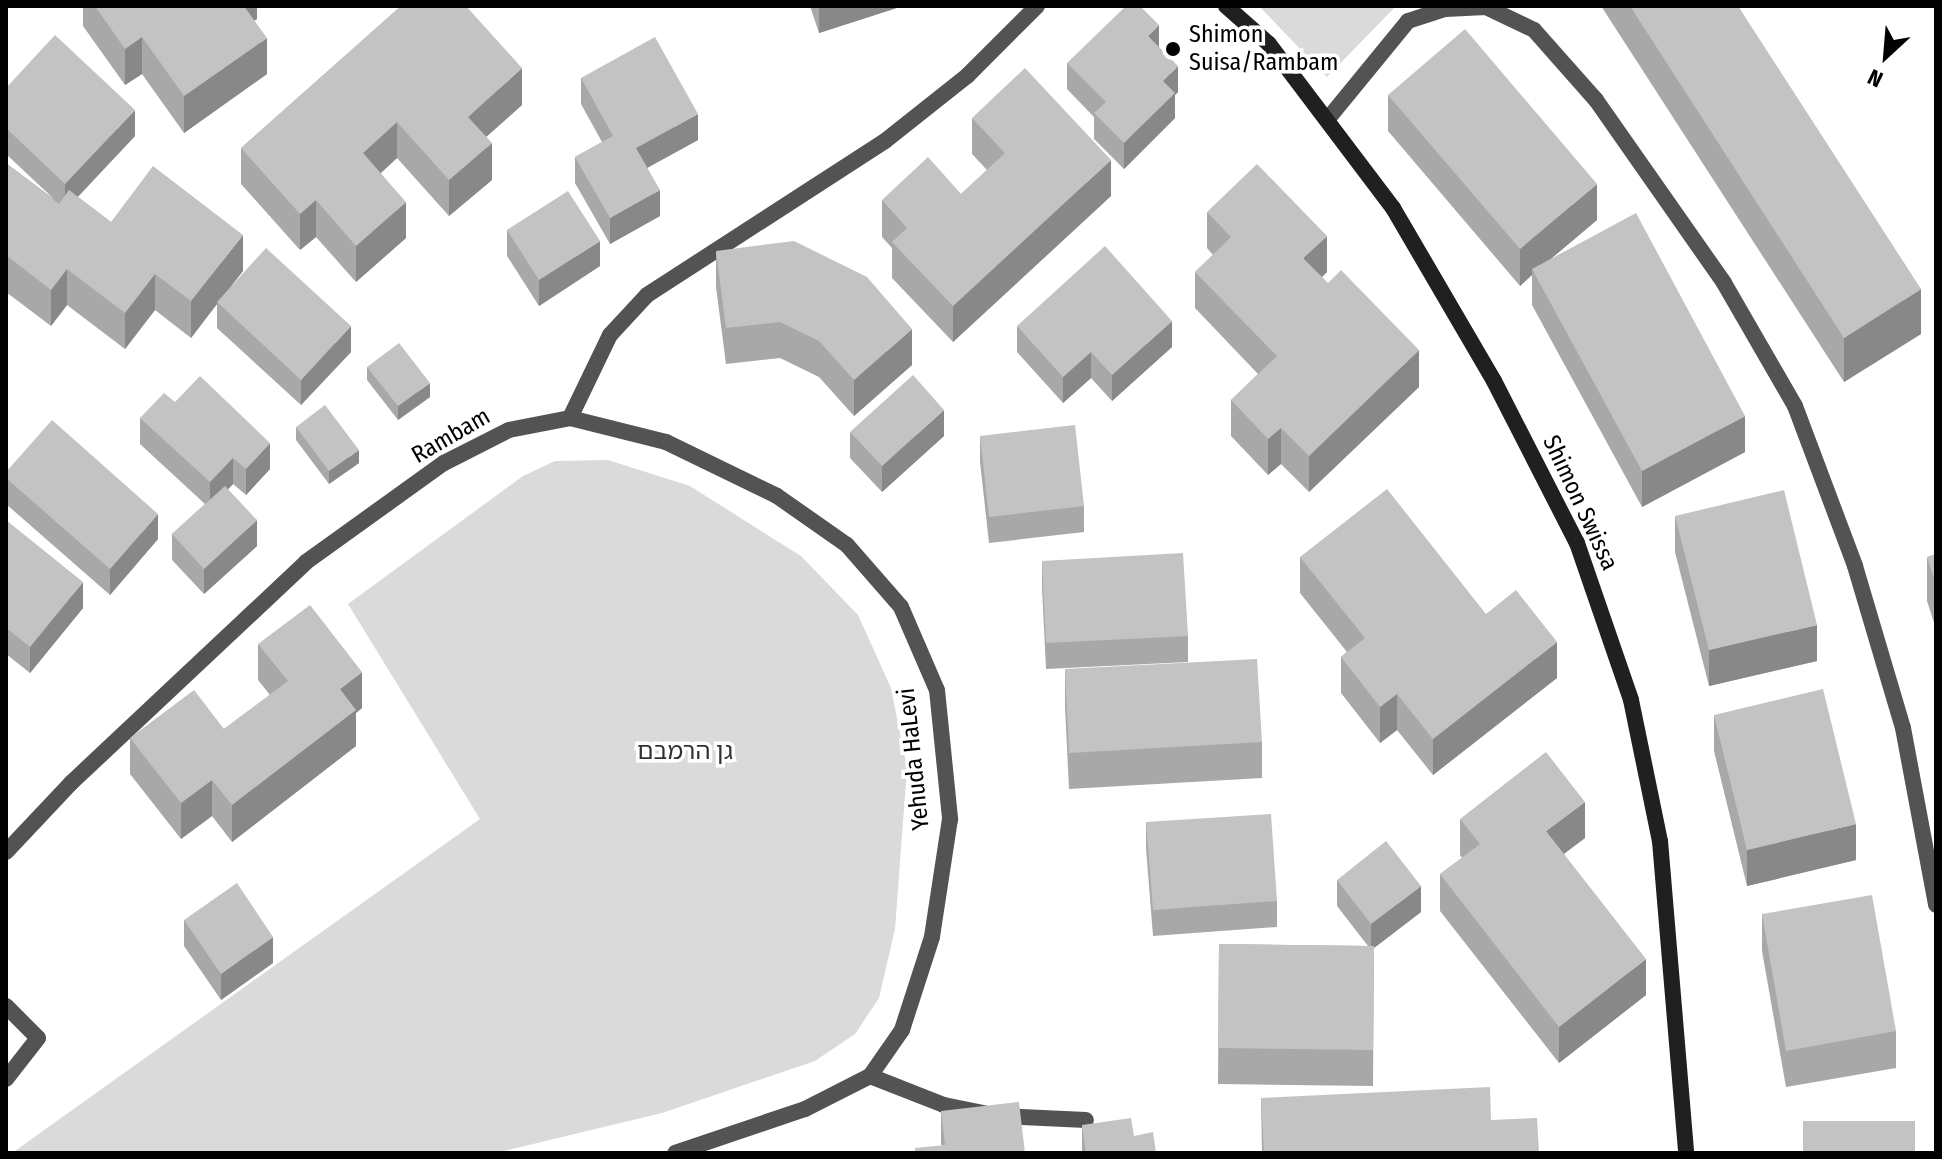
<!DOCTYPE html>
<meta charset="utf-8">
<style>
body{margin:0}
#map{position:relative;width:1942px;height:1159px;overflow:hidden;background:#fff;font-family:"Fira Sans Condensed","Noto Sans Hebrew",sans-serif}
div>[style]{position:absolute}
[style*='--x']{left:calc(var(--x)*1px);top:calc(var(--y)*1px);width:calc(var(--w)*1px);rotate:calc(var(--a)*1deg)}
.green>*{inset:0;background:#dadada}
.lane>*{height:16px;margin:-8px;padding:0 8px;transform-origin:8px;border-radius:8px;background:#535353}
.street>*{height:16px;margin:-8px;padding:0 8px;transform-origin:8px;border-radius:8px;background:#535353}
.secondary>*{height:16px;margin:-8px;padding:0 8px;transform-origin:8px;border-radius:8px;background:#202020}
.wall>*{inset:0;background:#a8a8a8}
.shaded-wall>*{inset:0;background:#888}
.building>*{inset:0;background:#c3c3c3}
.dots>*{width:22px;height:22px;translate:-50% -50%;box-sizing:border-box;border:4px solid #fff;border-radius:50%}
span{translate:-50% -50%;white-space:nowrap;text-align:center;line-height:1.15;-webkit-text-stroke:7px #fff;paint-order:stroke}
.poi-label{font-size:24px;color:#000}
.left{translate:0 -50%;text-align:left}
.street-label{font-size:24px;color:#000}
.park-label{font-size:24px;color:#313131}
.frame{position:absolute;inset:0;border:8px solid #000;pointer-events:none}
.north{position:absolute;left:1846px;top:16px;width:80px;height:80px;-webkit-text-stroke:6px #fff;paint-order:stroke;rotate:206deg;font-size:22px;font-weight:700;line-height:32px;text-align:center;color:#000}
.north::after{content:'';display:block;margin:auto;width:28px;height:36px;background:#000;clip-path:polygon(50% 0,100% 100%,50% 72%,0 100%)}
</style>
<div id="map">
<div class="green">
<div style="clip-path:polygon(1259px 6px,1396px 6px,1327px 77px)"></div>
<div style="clip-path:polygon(608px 460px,690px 486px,801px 556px,858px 615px,891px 688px,907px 768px,895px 929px,879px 998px,855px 1034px,815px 1061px,662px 1113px,496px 1153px,12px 1153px,480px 819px,348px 604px,523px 476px,555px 461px)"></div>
</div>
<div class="lane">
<div style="--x:1327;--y:120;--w:128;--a:-50.7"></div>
<div style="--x:1408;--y:21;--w:39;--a:-18"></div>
<div style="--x:1445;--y:9;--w:41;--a:-2.8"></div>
<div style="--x:1486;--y:7;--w:53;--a:25.6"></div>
<div style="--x:1534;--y:30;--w:94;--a:48.5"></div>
<div style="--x:1596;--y:100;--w:223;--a:55"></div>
<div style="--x:1724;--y:283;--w:142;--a:60"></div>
<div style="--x:1795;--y:406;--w:171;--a:69.4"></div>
<div style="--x:1855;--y:566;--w:169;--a:73.5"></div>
<div style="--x:1903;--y:728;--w:180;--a:79.4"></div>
<div style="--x:6;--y:1006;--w:45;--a:45"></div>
<div style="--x:38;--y:1038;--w:52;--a:128"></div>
</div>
<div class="street">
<div style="--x:570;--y:418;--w:99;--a:14"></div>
<div style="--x:666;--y:442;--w:123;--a:25.9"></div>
<div style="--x:777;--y:496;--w:85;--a:35"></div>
<div style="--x:847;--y:545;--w:82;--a:48.9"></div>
<div style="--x:901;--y:607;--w:90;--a:66.6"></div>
<div style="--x:937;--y:690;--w:130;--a:84.2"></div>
<div style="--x:950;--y:819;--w:119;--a:98.7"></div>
<div style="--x:932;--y:937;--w:98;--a:107.9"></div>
<div style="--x:902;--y:1030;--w:56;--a:124.8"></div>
<div style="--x:870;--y:1076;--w:73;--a:153.1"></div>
<div style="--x:805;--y:1109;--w:137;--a:161.3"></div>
<div style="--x:6;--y:852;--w:95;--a:-46.7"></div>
<div style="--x:71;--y:783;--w:323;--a:-43.2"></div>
<div style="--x:306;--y:562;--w:170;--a:-35.7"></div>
<div style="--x:444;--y:463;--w:73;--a:-26.9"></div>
<div style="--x:509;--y:430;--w:62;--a:-11.1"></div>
<div style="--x:570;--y:418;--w:92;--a:-64.3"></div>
<div style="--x:610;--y:335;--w:54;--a:-47.2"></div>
<div style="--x:647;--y:295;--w:283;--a:-32.9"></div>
<div style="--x:885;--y:141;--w:105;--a:-38.4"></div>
<div style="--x:967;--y:76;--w:99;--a:-45"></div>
<div style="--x:870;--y:1076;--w:79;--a:21.4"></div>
<div style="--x:944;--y:1105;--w:54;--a:11.7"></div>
<div style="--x:997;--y:1116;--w:89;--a:2.6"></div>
</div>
<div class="secondary">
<div style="--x:1226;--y:6;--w:57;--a:41.5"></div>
<div style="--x:1269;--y:44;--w:206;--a:52.9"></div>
<div style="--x:1393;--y:208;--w:200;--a:59.7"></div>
<div style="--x:1494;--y:381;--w:182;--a:62.9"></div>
<div style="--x:1577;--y:543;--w:166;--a:71"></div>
<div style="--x:1631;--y:700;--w:144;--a:78.4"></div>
<div style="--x:1660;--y:841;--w:313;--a:85.2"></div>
</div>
<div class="wall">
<div style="clip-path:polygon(83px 6px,257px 6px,257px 19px,254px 20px,267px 74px,184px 133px,142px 74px,125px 85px,83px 26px)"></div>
<div style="clip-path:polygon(401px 6px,522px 105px,486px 137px,492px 180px,449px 216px,397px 158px,381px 173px,406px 238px,356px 282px,316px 237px,300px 250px,241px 184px,241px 148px)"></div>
<div style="clip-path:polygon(810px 6px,903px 6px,819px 33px)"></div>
<div style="clip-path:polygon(1603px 6px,1738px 6px,1921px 334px,1844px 382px,1603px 9px)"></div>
<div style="clip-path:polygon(1159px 47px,1178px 92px,1175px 95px,1175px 118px,1124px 169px,1094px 139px,1094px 117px,1067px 89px,1067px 63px)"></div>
<div style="clip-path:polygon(581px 78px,698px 140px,647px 168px,660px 216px,610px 244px,575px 183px,575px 157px,602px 142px,581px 104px)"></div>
<div style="clip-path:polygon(6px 88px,135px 136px,78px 197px,111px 222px,243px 271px,231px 286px,351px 352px,301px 405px,217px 328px,217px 304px,191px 338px,155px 310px,125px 349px,67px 305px,51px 326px,6px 292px,6px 163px,55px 200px,6px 154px)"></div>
<div style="clip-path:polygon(1388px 95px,1597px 220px,1552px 258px,1745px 452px,1642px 507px,1532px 305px,1532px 275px,1520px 286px,1388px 131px)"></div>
<div style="clip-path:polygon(972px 118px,1111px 196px,953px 342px,892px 278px,892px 248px,882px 237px,882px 200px,961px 194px,987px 170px,972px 154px)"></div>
<div style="clip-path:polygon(1207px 212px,1327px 272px,1322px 277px,1419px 387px,1309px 492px,1281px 464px,1268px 475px,1231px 436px,1231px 400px,1258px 374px,1195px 308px,1195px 272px,1213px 255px,1207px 248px)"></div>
<div style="clip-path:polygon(507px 230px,600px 266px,539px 306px,507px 256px)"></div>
<div style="clip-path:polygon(716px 251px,912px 365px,854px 416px,819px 377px,780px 358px,726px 364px,716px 287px)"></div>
<div style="clip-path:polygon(1017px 326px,1172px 347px,1112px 401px,1091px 378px,1063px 403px,1017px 352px)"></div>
<div style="clip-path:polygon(367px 367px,430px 397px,398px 420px,367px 380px)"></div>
<div style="clip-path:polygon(175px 402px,270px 469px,246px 495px,233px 484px,228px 489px,257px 546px,204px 594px,172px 560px,172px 534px,205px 504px,140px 444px,140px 418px)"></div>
<div style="clip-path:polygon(296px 427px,359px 463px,329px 484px,296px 440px)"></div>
<div style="clip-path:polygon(850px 432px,944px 436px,882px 492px,850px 458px)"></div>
<div style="clip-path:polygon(980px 436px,1084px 506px,1084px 532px,989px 543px,980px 462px)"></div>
<div style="clip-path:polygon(6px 472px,158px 539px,110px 595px,6px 504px)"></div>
<div style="clip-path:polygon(1675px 516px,1817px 661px,1709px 686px,1675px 552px)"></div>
<div style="clip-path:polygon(6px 520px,83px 608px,30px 673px,6px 654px)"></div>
<div style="clip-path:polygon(1936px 554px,1936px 629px,1927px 601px,1927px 557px)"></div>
<div style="clip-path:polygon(1300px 557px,1486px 614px,1557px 678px,1433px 775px,1397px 730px,1380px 743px,1341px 693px,1341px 657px,1347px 652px,1300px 593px)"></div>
<div style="clip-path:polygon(1042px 561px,1188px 636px,1188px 662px,1046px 669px,1042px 587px)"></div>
<div style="clip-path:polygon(258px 644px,362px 708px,356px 713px,356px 746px,232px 842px,212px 816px,181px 839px,130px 774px,130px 738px,224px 729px,270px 695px,258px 680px)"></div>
<div style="clip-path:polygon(1065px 669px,1262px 742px,1262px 778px,1069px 789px,1065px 706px)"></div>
<div style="clip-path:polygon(1714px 715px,1856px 860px,1747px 886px,1714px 751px)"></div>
<div style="clip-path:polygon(1460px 819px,1585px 838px,1564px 854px,1646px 995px,1559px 1063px,1440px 911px,1440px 874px,1462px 858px,1460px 855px)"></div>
<div style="clip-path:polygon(1146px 822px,1277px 901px,1277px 927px,1153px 936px,1146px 848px)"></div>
<div style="clip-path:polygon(1337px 880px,1421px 912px,1374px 948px,1373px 1086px,1218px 1084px,1219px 944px,1368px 946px,1337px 906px)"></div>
<div style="clip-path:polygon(1762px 914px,1896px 1031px,1896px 1068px,1786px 1087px,1762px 951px)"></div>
<div style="clip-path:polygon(184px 920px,273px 963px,221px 1000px,184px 946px)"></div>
<div style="clip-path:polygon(1261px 1098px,1491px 1120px,1539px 1153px,1262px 1153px)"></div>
<div style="clip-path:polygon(941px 1111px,1025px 1153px,941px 1145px)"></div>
<div style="clip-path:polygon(1082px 1125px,1134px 1136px,1156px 1153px,1082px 1153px)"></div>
</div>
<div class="shaded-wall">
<div style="clip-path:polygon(237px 6px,257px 6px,257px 19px,237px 33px)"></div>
<div style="clip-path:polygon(819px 6px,903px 6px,819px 33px)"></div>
<div style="clip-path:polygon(1159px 25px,1159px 51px,1148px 36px)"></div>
<div style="clip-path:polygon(142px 37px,142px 74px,125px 85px,125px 49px)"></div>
<div style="clip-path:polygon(267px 38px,267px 74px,184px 133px,184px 96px)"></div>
<div style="clip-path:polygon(1178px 66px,1178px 92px,1175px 95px,1175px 118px,1124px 169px,1124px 143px,1163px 81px)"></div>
<div style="clip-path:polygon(522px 68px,522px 105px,468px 153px,468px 117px)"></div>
<div style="clip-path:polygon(135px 110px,135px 136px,65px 210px,65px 184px)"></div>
<div style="clip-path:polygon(698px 114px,698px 140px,636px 174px,636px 148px)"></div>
<div style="clip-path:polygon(397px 122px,397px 158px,363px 189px,363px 153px)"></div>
<div style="clip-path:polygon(492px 143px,492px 180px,449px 216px,449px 180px)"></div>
<div style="clip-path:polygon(1111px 160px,1111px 196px,953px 342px,953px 306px)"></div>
<div style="clip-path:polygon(1597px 184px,1597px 220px,1534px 273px,1532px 269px,1532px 275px,1520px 286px,1520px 249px)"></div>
<div style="clip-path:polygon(660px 190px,660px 216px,610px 244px,610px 218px)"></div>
<div style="clip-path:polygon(316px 200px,316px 237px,300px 250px,300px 214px)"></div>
<div style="clip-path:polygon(406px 202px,406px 238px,356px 282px,356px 246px)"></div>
<div style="clip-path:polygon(243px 235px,243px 271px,218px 303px,217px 302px,217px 304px,191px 338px,191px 301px)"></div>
<div style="clip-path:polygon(1327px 236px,1327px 272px,1303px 295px,1303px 258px)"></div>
<div style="clip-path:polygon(600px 241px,600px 266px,539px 306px,539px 280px)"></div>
<div style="clip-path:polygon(67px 269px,67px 305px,51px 326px,51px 290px)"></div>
<div style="clip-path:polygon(155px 274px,155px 310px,125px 349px,125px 313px)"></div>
<div style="clip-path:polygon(1921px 289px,1921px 334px,1844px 382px,1844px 338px)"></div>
<div style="clip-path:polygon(1172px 321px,1172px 347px,1112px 401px,1112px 375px)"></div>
<div style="clip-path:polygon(351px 326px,351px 352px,301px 405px,301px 380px)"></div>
<div style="clip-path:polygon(912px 329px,912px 365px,854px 416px,854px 380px)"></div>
<div style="clip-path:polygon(1419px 350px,1419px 387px,1309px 492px,1309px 456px)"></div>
<div style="clip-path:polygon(1091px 352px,1091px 378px,1063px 403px,1063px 377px)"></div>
<div style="clip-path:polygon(430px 383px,430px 397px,398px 420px,398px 406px)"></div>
<div style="clip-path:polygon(944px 410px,944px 436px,882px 492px,882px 466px)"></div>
<div style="clip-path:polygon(1745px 416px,1745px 452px,1642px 507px,1642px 471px)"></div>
<div style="clip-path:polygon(1281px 428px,1281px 464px,1268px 475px,1268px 439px)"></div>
<div style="clip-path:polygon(270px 443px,270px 469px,246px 495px,246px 469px)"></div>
<div style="clip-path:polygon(359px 450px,359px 463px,329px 484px,329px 471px)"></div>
<div style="clip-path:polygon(233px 458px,233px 484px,210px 508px,210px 482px)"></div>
<div style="clip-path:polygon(158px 514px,158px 539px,110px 595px,110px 569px)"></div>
<div style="clip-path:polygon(257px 520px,257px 546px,204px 594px,204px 569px)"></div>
<div style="clip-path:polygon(83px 582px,83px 608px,30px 673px,30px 647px)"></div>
<div style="clip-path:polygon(1817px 625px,1817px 661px,1709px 686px,1709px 650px)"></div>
<div style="clip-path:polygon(1557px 642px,1557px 678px,1433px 775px,1433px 739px)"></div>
<div style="clip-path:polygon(362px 672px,362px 708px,356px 713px,356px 746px,232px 842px,232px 805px,340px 689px)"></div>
<div style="clip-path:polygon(1397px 694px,1397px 730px,1380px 743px,1380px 707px)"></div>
<div style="clip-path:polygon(212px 780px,212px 816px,181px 839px,181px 803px)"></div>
<div style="clip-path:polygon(1585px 802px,1585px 838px,1546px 867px,1546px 831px)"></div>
<div style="clip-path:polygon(1856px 824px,1856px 860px,1747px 886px,1747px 850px)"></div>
<div style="clip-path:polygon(1421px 886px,1421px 912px,1374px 948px,1373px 1086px,1374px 948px,1371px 950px,1371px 924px)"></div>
<div style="clip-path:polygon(273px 937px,273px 963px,221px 1000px,221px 974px)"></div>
<div style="clip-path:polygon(1646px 959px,1646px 995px,1559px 1063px,1559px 1027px)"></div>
</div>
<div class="building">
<div style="clip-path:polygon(95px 6px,244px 6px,267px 38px,184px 96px,142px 37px,125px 49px)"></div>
<div style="clip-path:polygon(401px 6px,466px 6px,522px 68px,468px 117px,492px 143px,449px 180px,397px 122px,363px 153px,406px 202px,356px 246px,316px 200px,300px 214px,241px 148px)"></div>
<div style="clip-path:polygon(1126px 6px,1140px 6px,1159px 25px,1148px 36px,1178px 66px,1163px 81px,1175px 93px,1124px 143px,1094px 113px,1106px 102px,1067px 63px)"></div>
<div style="clip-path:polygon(1630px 6px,1738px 6px,1921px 289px,1844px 338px)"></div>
<div style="clip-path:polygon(1465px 29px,1597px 184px,1520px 249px,1388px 95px)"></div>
<div style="clip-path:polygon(55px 35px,135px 110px,65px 184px,6px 128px,6px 88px)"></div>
<div style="clip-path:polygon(655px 37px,698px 114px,636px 148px,660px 190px,610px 218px,575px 157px,613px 136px,581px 78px)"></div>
<div style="clip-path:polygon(1025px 68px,1111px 160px,953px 306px,892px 242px,907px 228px,882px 200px,928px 157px,961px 194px,1005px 153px,972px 118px)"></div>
<div style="clip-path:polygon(6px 163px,59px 204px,69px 190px,111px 222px,153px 166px,243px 235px,191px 301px,155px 274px,125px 313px,67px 269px,51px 290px,6px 255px)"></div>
<div style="clip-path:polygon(1257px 164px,1327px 236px,1303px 258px,1328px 283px,1341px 270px,1419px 350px,1309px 456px,1281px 428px,1268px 439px,1231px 400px,1277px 356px,1195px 272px,1231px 237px,1207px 212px)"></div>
<div style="clip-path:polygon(568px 191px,600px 241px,539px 280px,507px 230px)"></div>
<div style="clip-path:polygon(1636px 213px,1745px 416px,1642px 471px,1532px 269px)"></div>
<div style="clip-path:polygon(794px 241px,867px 277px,912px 329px,854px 380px,819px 341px,780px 322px,726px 328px,716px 251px)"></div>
<div style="clip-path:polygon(1105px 246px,1172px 321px,1112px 375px,1091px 352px,1063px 377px,1017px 326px)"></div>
<div style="clip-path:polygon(266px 248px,351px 326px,301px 380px,217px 302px)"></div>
<div style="clip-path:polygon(399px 343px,430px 383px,398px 406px,367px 367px)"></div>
<div style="clip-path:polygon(913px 375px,944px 410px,882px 466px,850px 432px)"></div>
<div style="clip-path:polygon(200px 376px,270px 443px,246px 469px,233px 458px,210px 482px,140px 418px,164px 393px,175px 402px)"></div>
<div style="clip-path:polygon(325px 405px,359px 450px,329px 471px,296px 427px)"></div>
<div style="clip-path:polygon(52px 420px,158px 514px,110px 569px,6px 478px,6px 472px)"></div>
<div style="clip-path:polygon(1075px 425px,1084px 506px,989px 517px,980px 436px)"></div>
<div style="clip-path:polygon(225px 486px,257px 520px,204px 569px,172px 534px)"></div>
<div style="clip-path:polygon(1387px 489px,1486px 614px,1516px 590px,1557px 642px,1433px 739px,1397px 694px,1380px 707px,1341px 657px,1365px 638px,1300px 557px)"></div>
<div style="clip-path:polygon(1784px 490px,1817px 625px,1709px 650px,1675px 516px)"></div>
<div style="clip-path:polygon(6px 520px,83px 582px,30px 647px,6px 628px)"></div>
<div style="clip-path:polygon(1183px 553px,1188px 636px,1046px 643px,1042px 561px)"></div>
<div style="clip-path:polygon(1936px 554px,1936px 585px,1927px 557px)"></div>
<div style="clip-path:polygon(310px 605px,362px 672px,340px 689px,356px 710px,232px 805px,212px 780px,181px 803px,130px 738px,194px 690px,224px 729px,288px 681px,258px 644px)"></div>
<div style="clip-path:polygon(1257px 659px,1262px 742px,1069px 753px,1065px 669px)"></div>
<div style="clip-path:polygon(1823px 689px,1856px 824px,1747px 850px,1714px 715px)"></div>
<div style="clip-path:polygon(1546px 752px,1585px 802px,1546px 831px,1646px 959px,1559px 1027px,1440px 874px,1480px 844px,1460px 819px)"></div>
<div style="clip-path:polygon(1271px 814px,1277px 901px,1153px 910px,1146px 822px)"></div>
<div style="clip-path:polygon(1386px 841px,1421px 886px,1371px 924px,1337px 880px)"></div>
<div style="clip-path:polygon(237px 883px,273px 937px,221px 974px,184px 920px)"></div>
<div style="clip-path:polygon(1872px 895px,1896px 1031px,1786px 1051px,1762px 914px)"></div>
<div style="clip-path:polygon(1219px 944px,1374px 946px,1373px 1050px,1218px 1048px)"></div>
<div style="clip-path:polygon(1490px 1087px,1491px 1120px,1537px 1118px,1539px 1153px,1264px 1153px,1261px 1098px)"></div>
<div style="clip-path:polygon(1019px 1102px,1025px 1153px,915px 1153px,915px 1148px,945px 1145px,941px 1111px)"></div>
<div style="clip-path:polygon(1131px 1118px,1134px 1136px,1153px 1132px,1156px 1153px,1086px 1153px,1082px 1125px)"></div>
<div style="clip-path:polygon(1803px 1121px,1915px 1121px,1915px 1153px,1803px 1153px)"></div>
</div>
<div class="dots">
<div style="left:1173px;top:49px;background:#000"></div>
</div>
<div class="poi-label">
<span class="left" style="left:1189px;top:49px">Shimon<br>Suisa/Rambam</span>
</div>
<div class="street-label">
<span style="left:451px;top:436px;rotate:-30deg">Rambam</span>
<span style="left:1580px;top:503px;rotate:65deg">Shimon Swissa</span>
<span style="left:914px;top:759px;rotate:-96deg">Yehuda HaLevi</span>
</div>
<div class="park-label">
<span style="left:685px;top:752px">גן הרמבם</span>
</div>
<div class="frame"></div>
<div class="north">N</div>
</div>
